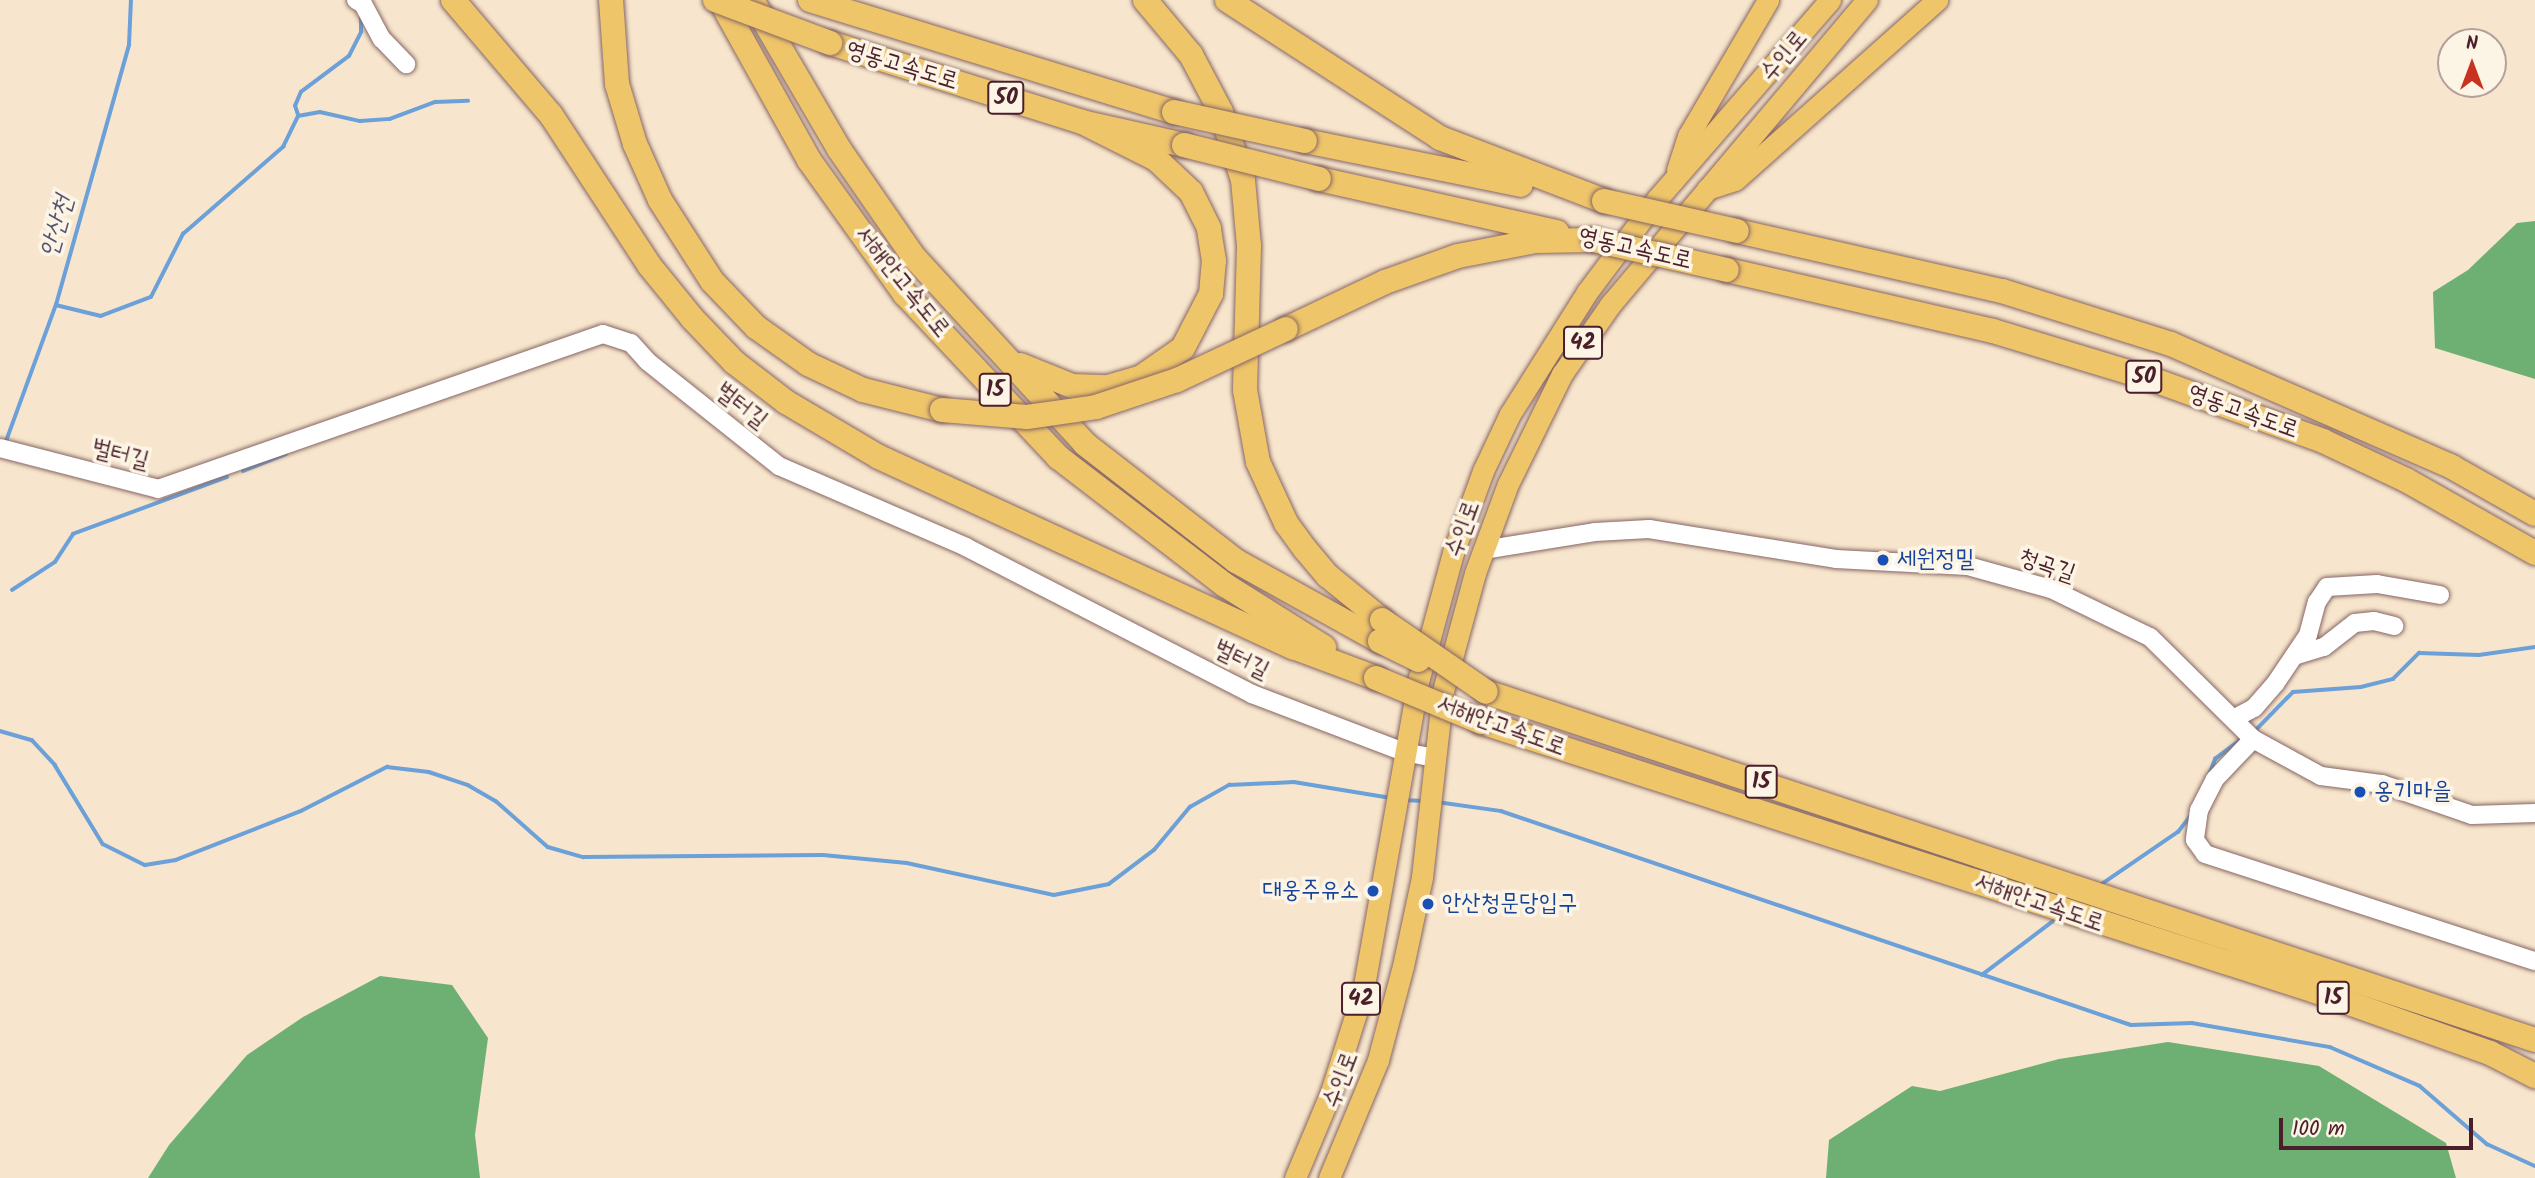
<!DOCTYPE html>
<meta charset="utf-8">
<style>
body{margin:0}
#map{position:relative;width:2535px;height:1178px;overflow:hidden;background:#f7e6cd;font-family:Kalam,"Poor Story",sans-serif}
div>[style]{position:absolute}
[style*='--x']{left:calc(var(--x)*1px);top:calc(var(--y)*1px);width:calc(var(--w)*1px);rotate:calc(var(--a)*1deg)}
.forest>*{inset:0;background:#6eb074}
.stream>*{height:3.5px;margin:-1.75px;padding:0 1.75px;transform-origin:1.75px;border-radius:1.75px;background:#6ba0d8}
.roads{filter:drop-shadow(0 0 2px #876564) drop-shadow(0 0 2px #876564)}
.minor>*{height:18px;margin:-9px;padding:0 9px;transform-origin:9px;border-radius:9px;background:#fff}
.major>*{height:21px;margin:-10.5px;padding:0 10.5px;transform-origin:10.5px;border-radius:10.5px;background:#eec569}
.highway>*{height:24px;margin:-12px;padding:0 12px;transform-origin:12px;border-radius:12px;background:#eec569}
.bridges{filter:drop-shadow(0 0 2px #876564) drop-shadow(0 0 2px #876564)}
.highway-bridge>*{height:24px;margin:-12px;padding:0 12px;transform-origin:12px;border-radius:12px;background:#eec569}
.dots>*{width:19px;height:19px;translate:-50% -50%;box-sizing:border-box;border:4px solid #fcf5e5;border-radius:50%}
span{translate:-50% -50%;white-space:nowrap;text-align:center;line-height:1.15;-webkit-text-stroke:7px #fcf5e5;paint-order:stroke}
.shield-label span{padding:2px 5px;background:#fcf5e5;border:2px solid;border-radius:5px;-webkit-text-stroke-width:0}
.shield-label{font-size:23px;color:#4a1f2b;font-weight:700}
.street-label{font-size:24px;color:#4a1f2b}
.transit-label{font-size:24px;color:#164399}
.left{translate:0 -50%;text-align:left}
.right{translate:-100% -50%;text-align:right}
.water-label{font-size:26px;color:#575370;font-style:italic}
.north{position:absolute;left:2437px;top:28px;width:70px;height:70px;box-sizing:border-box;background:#fcf5e5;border:2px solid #b59f9b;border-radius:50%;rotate:0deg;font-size:19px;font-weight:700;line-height:28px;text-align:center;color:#4a1f2b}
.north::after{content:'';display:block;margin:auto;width:24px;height:32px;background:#c8321e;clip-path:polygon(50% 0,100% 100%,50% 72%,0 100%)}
.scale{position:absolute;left:2279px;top:1118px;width:194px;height:32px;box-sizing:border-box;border:4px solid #4a1f2b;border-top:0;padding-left:9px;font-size:21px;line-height:24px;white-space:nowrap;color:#4a1f2b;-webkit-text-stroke:5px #fcf5e5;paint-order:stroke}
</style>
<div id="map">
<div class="forest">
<div style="clip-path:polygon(2535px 221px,2535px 379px,2435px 348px,2433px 292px,2468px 270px,2517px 223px)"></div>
<div style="clip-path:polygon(380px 976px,452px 985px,488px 1038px,475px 1135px,480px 1178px,148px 1178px,169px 1145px,247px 1055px,303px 1017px)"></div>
<div style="clip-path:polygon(2168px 1042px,2319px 1066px,2446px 1143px,2456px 1178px,1826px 1178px,1829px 1140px,1912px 1086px,1940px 1091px,2059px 1059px)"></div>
</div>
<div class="stream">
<div style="--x:298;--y:115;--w:9;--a:-108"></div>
<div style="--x:295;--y:106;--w:15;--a:-67"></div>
<div style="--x:301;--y:92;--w:60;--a:-36.9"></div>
<div style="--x:349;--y:56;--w:27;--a:-63"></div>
<div style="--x:361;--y:32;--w:17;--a:-90"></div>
<div style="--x:56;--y:305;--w:46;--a:13.7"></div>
<div style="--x:101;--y:316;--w:53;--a:-20.8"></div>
<div style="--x:151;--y:297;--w:71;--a:-63.1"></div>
<div style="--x:183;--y:234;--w:133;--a:-41"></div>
<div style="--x:283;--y:147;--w:34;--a:-64"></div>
<div style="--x:298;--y:116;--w:22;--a:-10"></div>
<div style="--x:320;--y:112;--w:41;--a:12.7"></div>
<div style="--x:360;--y:121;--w:30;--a:-4"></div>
<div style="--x:390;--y:119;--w:48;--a:-20.7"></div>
<div style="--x:435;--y:102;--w:33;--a:-2"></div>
<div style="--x:5;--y:444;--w:148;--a:-69.9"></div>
<div style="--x:56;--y:305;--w:270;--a:-74.3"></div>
<div style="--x:129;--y:45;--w:45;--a:-87.5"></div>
<div style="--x:243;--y:471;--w:46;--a:-21.6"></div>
<div style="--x:12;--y:590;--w:51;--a:-33.1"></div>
<div style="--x:55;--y:562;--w:33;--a:-57"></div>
<div style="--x:73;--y:534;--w:164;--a:-20.3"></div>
<div style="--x:0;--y:731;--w:33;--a:16"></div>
<div style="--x:32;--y:740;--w:34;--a:47"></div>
<div style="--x:55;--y:765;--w:92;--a:58.7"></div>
<div style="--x:103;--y:844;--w:47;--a:26.6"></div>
<div style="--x:145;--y:865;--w:31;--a:-9"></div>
<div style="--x:176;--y:860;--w:134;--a:-21.4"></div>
<div style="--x:301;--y:811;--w:97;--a:-27.1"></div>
<div style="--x:387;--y:767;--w:42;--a:6.8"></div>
<div style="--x:429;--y:772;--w:41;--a:18.4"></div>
<div style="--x:468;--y:785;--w:32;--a:30"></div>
<div style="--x:496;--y:801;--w:69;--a:41.5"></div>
<div style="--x:548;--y:847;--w:37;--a:16"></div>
<div style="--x:584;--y:857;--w:239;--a:-0.5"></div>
<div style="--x:823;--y:855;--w:84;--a:5.4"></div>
<div style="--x:907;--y:863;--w:150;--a:12.3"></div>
<div style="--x:1054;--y:895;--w:56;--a:-11.3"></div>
<div style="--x:1109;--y:884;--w:56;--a:-37.1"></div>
<div style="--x:1154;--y:850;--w:56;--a:-50.1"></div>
<div style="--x:1190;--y:807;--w:45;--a:-29.4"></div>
<div style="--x:1229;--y:785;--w:65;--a:-2.6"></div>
<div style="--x:1294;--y:782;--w:98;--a:9.4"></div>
<div style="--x:2253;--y:733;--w:57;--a:-45.7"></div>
<div style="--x:2293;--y:692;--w:68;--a:-4.2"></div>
<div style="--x:2361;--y:687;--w:33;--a:-14"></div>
<div style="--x:2393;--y:679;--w:37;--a:-45"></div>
<div style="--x:2419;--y:653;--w:60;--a:1.9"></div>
<div style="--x:2479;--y:655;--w:57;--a:-8.1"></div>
<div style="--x:2209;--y:775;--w:17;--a:-69"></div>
<div style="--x:2215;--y:759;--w:35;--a:-37"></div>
<div style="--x:1405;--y:800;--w:17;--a:3"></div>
<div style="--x:1437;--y:802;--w:65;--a:8"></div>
<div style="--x:1501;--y:811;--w:665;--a:18.76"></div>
<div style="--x:2131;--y:1025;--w:61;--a:-1.9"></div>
<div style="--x:2192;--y:1023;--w:140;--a:9.9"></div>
<div style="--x:2330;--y:1047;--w:98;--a:23.4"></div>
<div style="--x:2420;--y:1086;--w:89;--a:40.9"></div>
<div style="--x:2487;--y:1144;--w:53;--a:24.6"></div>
<div style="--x:2099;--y:886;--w:96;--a:-34.4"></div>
<div style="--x:2178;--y:832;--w:23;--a:-52"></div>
<div style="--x:1982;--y:975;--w:94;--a:-37.2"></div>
</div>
<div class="roads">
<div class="minor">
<div style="--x:356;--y:0;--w:8;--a:30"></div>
<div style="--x:363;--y:4;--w:40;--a:62"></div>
<div style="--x:382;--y:39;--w:35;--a:46"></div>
<div style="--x:0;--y:448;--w:163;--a:14.5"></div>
<div style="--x:158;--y:489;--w:471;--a:-19.2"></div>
<div style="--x:603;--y:334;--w:29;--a:18"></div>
<div style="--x:631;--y:343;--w:24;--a:48"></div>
<div style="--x:647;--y:361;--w:169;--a:38.5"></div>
<div style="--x:779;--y:466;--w:204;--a:23.4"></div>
<div style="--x:966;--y:547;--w:322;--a:27.2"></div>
<div style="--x:1252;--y:694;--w:163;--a:20.9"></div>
<div style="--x:1404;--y:752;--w:32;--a:11"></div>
<div style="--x:1483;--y:550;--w:113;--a:-9.1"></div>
<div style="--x:1595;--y:532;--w:54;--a:-3.2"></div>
<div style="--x:1649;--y:529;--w:189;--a:9.1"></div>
<div style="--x:1836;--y:559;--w:132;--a:3"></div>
<div style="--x:1968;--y:566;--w:86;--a:15.5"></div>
<div style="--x:2051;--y:589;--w:110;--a:25.9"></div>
<div style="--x:2150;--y:637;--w:145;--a:44.7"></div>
<div style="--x:2253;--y:739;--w:77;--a:28.6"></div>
<div style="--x:2321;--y:776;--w:62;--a:7.5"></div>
<div style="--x:2382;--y:784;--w:95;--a:19"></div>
<div style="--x:2472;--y:815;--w:63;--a:-1.8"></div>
<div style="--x:2294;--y:656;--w:31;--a:-17"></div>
<div style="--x:2324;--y:647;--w:39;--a:-38"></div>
<div style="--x:2355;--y:623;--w:19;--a:-6"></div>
<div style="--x:2374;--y:621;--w:21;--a:14"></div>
<div style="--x:2235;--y:718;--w:21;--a:-28"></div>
<div style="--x:2254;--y:708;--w:32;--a:-49"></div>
<div style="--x:2275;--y:684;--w:59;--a:-56"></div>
<div style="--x:2308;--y:635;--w:34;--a:-75"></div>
<div style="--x:2317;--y:602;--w:18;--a:-56"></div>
<div style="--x:2327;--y:587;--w:50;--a:-3.4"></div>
<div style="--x:2377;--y:584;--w:64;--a:9.9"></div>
<div style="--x:2253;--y:739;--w:55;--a:133.5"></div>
<div style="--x:2215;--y:779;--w:35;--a:117"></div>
<div style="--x:2199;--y:810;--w:30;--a:98"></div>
<div style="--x:2195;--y:840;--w:17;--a:54"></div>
<div style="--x:2205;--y:854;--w:347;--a:18"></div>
</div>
<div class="major">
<div style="--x:1677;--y:170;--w:36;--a:-72"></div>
<div style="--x:1688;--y:136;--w:158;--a:-59.5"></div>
<div style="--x:1707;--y:189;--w:29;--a:-18"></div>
<div style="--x:1735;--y:180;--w:271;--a:-41.7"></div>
<div style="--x:1295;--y:1178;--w:93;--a:-67.3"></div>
<div style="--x:1331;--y:1092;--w:106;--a:-72.4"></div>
<div style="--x:1363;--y:991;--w:318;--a:-79.9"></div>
<div style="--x:1419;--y:678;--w:130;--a:-74.8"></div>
<div style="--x:1453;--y:553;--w:87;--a:-69.9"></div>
<div style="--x:1483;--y:471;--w:63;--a:-64.7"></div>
<div style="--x:1510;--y:414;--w:144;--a:-57.7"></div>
<div style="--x:1587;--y:292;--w:116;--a:-53"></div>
<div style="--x:1657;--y:199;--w:264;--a:-49"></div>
<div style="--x:1329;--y:1178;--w:128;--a:-67.4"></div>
<div style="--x:1378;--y:1060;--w:97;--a:-75.1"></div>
<div style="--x:1403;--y:966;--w:91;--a:-77.9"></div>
<div style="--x:1422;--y:877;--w:187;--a:-83.6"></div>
<div style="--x:1443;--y:691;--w:122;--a:-74.8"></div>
<div style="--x:1475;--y:573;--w:95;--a:-69.7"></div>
<div style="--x:1508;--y:484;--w:123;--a:-63.9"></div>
<div style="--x:1562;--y:374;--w:84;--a:-55.2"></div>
<div style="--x:1610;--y:305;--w:399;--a:-49.9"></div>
</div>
<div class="highway">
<div style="--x:453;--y:0;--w:151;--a:49.6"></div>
<div style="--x:551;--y:115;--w:179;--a:56.8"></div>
<div style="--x:649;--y:265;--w:68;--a:50.9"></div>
<div style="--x:692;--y:318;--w:61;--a:46.3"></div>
<div style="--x:734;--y:362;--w:66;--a:37.6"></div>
<div style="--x:786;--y:402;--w:108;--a:30.6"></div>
<div style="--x:879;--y:457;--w:456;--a:24.7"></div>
<div style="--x:1293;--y:647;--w:89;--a:20.5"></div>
<div style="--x:611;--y:0;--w:84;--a:85.9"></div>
<div style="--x:617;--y:84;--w:63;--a:73.3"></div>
<div style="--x:635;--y:144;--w:61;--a:65.9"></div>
<div style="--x:660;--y:200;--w:96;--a:57.3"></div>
<div style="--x:712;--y:281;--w:64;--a:46.3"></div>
<div style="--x:756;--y:327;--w:64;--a:35.4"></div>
<div style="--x:808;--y:364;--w:61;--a:25.3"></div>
<div style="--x:863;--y:390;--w:81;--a:14.2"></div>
<div style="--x:720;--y:0;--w:183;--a:60.9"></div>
<div style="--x:809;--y:160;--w:165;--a:54.4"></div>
<div style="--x:905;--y:294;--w:224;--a:46.8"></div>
<div style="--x:1058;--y:457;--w:210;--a:37.5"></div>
<div style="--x:1225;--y:585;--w:117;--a:32.1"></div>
<div style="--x:752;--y:0;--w:173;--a:59.7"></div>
<div style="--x:839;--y:149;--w:130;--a:55.3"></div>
<div style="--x:913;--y:256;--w:255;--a:47.5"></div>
<div style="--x:1085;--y:444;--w:191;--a:37.8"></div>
<div style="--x:1236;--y:561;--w:165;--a:29.1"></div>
<div style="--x:810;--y:0;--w:381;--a:17.1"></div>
<div style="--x:1145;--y:0;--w:72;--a:50.1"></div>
<div style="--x:1191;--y:55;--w:64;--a:62.2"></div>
<div style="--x:1221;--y:112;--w:71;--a:72.1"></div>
<div style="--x:1243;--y:180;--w:66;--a:84.8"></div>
<div style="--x:1249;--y:246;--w:144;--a:91.6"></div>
<div style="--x:1245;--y:390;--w:73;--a:79.8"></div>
<div style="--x:1258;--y:462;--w:67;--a:65.3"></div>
<div style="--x:1286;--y:523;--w:32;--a:54"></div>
<div style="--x:1305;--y:549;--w:35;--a:50"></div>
<div style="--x:1328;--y:576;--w:70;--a:39.2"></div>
<div style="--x:1227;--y:0;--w:254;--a:32.9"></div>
<div style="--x:1440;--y:138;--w:176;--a:21"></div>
<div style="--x:830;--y:43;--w:264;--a:17.4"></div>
<div style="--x:1082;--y:122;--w:105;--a:12.7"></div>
<div style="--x:1305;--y:141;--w:220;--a:11.5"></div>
<div style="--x:1319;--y:179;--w:244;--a:12.6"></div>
<div style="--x:1737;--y:231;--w:272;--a:12.8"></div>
<div style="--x:2002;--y:291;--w:177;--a:17.4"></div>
<div style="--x:2171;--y:344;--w:307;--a:23.6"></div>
<div style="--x:2452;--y:467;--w:95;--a:29.5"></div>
<div style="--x:1727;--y:270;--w:273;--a:12.9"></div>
<div style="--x:1993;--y:331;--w:168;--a:16.9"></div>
<div style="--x:2154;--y:380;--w:180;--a:19.8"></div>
<div style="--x:2323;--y:441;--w:92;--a:25.2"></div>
<div style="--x:2406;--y:480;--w:148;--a:29.5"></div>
<div style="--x:1286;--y:329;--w:110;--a:-25.4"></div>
<div style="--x:1385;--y:282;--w:77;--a:-19.6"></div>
<div style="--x:1458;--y:256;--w:79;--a:-10.9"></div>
<div style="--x:1536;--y:241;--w:58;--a:-1"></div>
<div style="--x:1020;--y:365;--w:56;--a:22"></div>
<div style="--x:1072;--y:386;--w:36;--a:2"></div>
<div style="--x:1108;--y:387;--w:33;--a:-16"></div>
<div style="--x:1140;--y:378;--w:52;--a:-34.9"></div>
<div style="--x:1183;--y:348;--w:61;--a:-62.6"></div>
<div style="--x:1211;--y:294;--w:33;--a:-85"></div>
<div style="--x:1214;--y:261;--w:33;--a:-99"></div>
<div style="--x:1209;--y:228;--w:40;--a:-116.6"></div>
<div style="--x:1191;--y:192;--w:48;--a:-136.7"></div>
<div style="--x:1156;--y:159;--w:83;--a:-153.4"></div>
<div style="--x:1486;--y:692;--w:1105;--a:18.35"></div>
<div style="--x:1481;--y:722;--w:876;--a:17.88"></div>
<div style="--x:2315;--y:991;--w:186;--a:19.5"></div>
<div style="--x:2490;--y:1053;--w:51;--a:27.1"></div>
</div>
</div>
<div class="bridges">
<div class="highway-bridge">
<div style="--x:715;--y:0;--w:123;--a:20.5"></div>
<div style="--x:1174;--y:112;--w:134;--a:12.5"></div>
<div style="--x:1184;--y:145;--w:139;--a:14.1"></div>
<div style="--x:1604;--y:201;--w:136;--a:12.7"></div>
<div style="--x:1594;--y:240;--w:136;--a:12.7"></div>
<div style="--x:942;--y:410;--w:85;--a:4.7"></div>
<div style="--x:1027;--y:417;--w:70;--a:-8.2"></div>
<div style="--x:1096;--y:407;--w:85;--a:-18.4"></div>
<div style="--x:1177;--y:380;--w:120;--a:-25.1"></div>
<div style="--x:1382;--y:620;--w:126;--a:34.7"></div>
<div style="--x:1380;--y:641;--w:43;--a:26"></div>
<div style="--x:1376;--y:678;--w:114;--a:22.7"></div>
</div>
</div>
<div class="dots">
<div style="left:1883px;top:560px;background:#1a4fb4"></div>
<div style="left:2360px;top:792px;background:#1a4fb4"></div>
<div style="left:1373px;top:891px;background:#1a4fb4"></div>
<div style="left:1428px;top:904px;background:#1a4fb4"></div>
</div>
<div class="shield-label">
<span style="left:1006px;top:98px">50</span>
<span style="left:1583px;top:343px">42</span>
<span style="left:2144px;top:377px">50</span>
<span style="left:995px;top:390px">15</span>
<span style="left:1761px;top:782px">15</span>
<span style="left:2333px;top:998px">15</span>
<span style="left:1361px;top:999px">42</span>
</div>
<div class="street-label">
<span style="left:1784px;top:56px;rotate:-50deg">수인로</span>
<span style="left:902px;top:66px;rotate:17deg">영동고속도로</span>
<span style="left:1635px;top:249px;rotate:13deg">영동고속도로</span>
<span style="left:902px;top:282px;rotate:51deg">서해안고속도로</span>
<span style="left:741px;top:406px;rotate:38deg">벌터길</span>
<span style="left:2243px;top:412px;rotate:20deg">영동고속도로</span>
<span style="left:120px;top:455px;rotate:14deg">벌터길</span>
<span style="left:1463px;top:529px;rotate:-70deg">수인로</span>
<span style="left:2047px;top:566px;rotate:19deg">청곡길</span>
<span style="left:1241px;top:660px;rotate:26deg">벌터길</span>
<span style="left:1501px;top:726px;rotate:20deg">서해안고속도로</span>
<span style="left:2039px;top:903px;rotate:19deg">서해안고속도로</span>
<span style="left:1341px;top:1080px;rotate:-69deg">수인로</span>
</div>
<div class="transit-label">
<span class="left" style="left:1897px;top:560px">세원정밀</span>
<span class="left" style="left:2374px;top:792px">옹기마을</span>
<span class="right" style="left:1359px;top:891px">대웅주유소</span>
<span class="left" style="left:1442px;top:904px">안산청문당입구</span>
</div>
<div class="water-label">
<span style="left:58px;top:227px;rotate:-74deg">안산천</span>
</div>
<div class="north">N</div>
<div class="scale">100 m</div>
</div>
